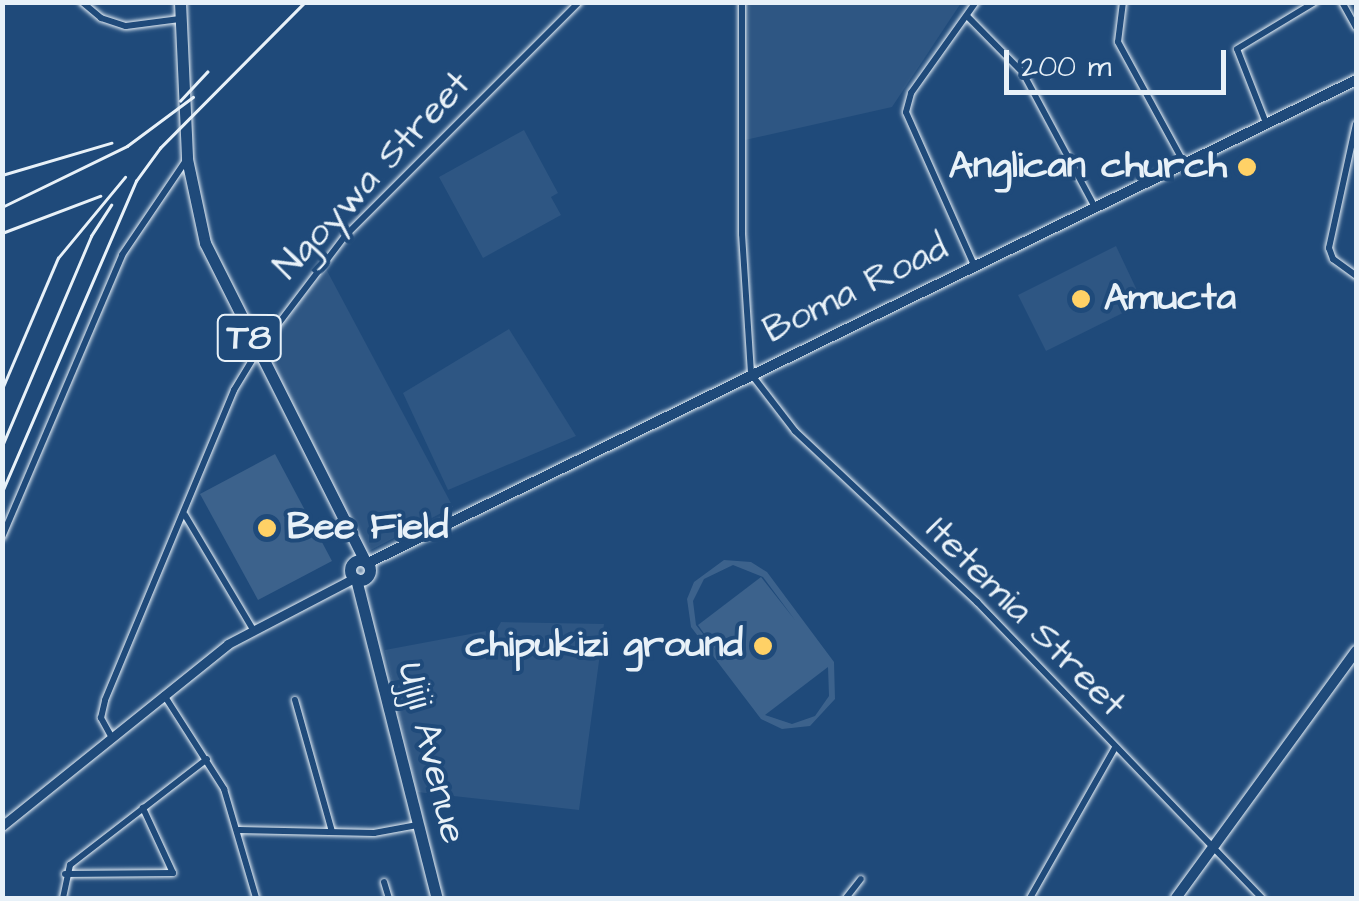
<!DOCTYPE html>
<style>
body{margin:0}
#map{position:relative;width:1359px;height:901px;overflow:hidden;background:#1f4a7a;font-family:"Architects Daughter",sans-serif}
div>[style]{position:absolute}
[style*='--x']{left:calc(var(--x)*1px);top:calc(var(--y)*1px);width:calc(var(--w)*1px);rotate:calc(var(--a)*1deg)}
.built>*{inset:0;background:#2e5683}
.green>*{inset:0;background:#3c628c}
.roads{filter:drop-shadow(0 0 2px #e8f1f8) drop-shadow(0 0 2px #e8f1f8)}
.minor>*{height:6px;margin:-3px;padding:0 3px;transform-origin:3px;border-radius:3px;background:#1f4a7a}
.tertiary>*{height:9px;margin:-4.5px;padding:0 4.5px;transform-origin:4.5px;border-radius:4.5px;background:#1f4a7a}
.secondary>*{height:10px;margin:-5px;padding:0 5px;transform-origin:5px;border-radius:5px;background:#1f4a7a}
.trunk>*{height:11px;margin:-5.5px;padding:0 5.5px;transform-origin:5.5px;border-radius:5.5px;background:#1f4a7a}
.trunk>.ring{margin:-5.5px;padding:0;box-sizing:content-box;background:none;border:11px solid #1f4a7a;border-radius:50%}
.rail>*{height:2.5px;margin:-1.25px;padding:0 1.25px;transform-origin:1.25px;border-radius:1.25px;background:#e8f1f8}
.dots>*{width:28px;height:28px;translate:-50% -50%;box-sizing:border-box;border:5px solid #1f4a7a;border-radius:50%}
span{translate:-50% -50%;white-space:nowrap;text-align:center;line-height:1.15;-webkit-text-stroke:8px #1f4a7a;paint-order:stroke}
.shield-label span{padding:2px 8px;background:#1f4a7a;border:2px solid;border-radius:8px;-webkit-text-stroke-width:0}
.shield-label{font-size:35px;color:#e8f1f8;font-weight:700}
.poi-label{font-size:38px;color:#e8f1f8;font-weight:700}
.right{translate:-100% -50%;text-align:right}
.left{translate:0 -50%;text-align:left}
.street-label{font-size:38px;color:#e8f1f8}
.frame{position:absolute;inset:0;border:5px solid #e8f1f8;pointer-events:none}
.scale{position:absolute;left:1004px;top:50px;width:222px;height:45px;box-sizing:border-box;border:5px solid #e8f1f8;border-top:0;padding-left:12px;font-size:30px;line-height:35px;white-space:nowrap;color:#e8f1f8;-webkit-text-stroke:8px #1f4a7a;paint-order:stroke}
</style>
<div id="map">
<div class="built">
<div style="clip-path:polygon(749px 3px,961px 3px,892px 107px,745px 140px)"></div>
<div style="clip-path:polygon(524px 130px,558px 193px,551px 197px,561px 215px,483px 258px,439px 177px)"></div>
<div style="clip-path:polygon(1116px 246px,1143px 303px,1046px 351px,1018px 295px)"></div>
<div style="clip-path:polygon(325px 267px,453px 507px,367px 552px,263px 354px)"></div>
<div style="clip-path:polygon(509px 329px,576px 436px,448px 490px,403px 393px)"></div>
<div style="clip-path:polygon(501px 622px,604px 624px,579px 810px,417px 792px,385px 650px,497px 629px)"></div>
</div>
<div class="green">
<div style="clip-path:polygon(275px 454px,332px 561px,258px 600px,200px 494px)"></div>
<div style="clip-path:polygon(evenodd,724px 560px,751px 562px,767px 572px,834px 662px,835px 699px,810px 726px,782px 729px,761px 719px,691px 627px,687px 599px,694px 582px,724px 560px,733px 565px,763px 577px,795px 620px,761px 577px,698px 625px,717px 652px,696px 625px,693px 601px,704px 579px,733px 565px,724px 560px,828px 667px,829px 696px,815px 716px,792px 724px,765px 715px,828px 667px)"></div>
</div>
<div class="roads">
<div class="minor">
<div style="--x:82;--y:2;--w:25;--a:40"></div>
<div style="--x:101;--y:18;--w:26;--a:18"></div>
<div style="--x:126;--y:26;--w:54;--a:-7.4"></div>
<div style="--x:742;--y:2;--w:232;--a:90"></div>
<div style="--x:742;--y:234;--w:140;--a:86.3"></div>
<div style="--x:751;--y:374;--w:72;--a:52.3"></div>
<div style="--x:795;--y:431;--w:250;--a:43.2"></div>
<div style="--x:977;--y:602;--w:411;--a:46.1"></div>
<div style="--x:1123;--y:2;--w:40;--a:97.1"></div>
<div style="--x:1118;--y:42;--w:138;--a:61.4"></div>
<div style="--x:1342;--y:2;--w:29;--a:61"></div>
<div style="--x:967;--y:16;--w:80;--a:45.5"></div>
<div style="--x:1023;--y:73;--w:152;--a:61.8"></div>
<div style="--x:1266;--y:123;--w:79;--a:-111.4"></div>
<div style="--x:1237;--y:49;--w:91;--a:-31.1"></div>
<div style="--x:1356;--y:124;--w:127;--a:102.3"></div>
<div style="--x:1329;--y:248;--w:12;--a:70"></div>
<div style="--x:1333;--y:259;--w:29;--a:36"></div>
<div style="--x:974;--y:265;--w:167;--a:-114"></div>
<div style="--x:906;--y:112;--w:20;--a:-75"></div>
<div style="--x:911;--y:93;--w:112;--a:-54.5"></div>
<div style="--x:185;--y:515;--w:131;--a:59.3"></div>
<div style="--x:2;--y:537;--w:306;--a:-66.9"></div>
<div style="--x:122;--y:255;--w:112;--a:-55.9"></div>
<div style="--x:164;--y:695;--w:112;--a:57.4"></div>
<div style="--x:224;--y:789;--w:114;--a:73.6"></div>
<div style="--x:295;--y:700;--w:137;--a:74.3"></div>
<div style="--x:111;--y:736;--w:21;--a:-119"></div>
<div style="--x:101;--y:718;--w:18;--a:-77"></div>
<div style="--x:105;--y:700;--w:336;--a:-67.4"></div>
<div style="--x:234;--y:390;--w:44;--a:-58.8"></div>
<div style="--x:257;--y:352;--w:146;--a:-52.8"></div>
<div style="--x:345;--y:236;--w:331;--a:-45"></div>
<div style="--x:239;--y:830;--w:135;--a:1.3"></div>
<div style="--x:374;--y:833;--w:44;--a:-10.5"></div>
<div style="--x:65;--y:874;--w:108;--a:-0.5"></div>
<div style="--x:173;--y:873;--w:72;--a:-114.8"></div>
<div style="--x:384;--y:882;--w:17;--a:73"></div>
<div style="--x:63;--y:898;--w:34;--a:-78"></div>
<div style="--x:70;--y:865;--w:173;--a:-37.7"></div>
<div style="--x:846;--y:898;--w:24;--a:-52"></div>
<div style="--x:1030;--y:898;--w:172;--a:-60.5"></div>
</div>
<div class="tertiary">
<div style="--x:2;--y:826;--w:290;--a:-38.8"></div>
<div style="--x:228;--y:644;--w:142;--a:-27.6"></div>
</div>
<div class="secondary">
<div style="--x:368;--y:563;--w:1100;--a:-26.05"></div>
<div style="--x:1176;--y:898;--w:306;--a:-53.9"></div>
</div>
<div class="trunk">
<div style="--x:180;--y:2;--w:157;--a:87.4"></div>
<div style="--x:187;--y:159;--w:86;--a:77.9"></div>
<div style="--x:205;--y:243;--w:356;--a:63.3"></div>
<div class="ring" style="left:350px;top:560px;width:9px;height:9px"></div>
<div style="--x:356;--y:579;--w:329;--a:75.8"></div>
</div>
</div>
<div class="rail">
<div style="--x:180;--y:101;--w:40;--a:-47"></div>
<div style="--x:2;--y:175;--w:114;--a:-16.4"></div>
<div style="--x:2;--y:207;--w:139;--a:-26"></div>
<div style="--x:127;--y:146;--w:82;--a:-36.6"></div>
<div style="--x:2;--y:233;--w:105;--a:-20.7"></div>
<div style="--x:2;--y:389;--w:142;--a:-66.9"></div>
<div style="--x:58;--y:258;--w:105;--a:-50.4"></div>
<div style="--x:2;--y:446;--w:228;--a:-67"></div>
<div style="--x:91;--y:236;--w:37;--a:-57"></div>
<div style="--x:2;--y:492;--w:339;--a:-66.7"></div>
<div style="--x:136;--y:181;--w:41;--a:-54"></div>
<div style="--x:160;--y:148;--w:206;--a:-45.2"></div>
</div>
<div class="dots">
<div style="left:1247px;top:167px;background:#ffd166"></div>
<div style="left:1081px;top:299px;background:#ffd166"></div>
<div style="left:267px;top:528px;background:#ffd166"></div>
<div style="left:763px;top:646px;background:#ffd166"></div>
</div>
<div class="shield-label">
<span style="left:249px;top:338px">T8</span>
</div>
<div class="poi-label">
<span class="right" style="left:1227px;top:167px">Anglican church</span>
<span class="left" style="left:1104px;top:299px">Amucta</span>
<span class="left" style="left:287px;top:528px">Bee Field</span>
<span class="right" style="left:743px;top:646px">chipukizi ground</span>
</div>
<div class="street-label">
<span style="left:373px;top:176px;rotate:-47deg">Ngoywa Street</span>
<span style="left:856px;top:290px;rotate:-26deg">Boma Road</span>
<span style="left:1025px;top:618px;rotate:45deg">Itetemia Street</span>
<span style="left:431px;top:753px;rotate:76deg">Ujiji Avenue</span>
</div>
<div class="frame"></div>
<div class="scale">200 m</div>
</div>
